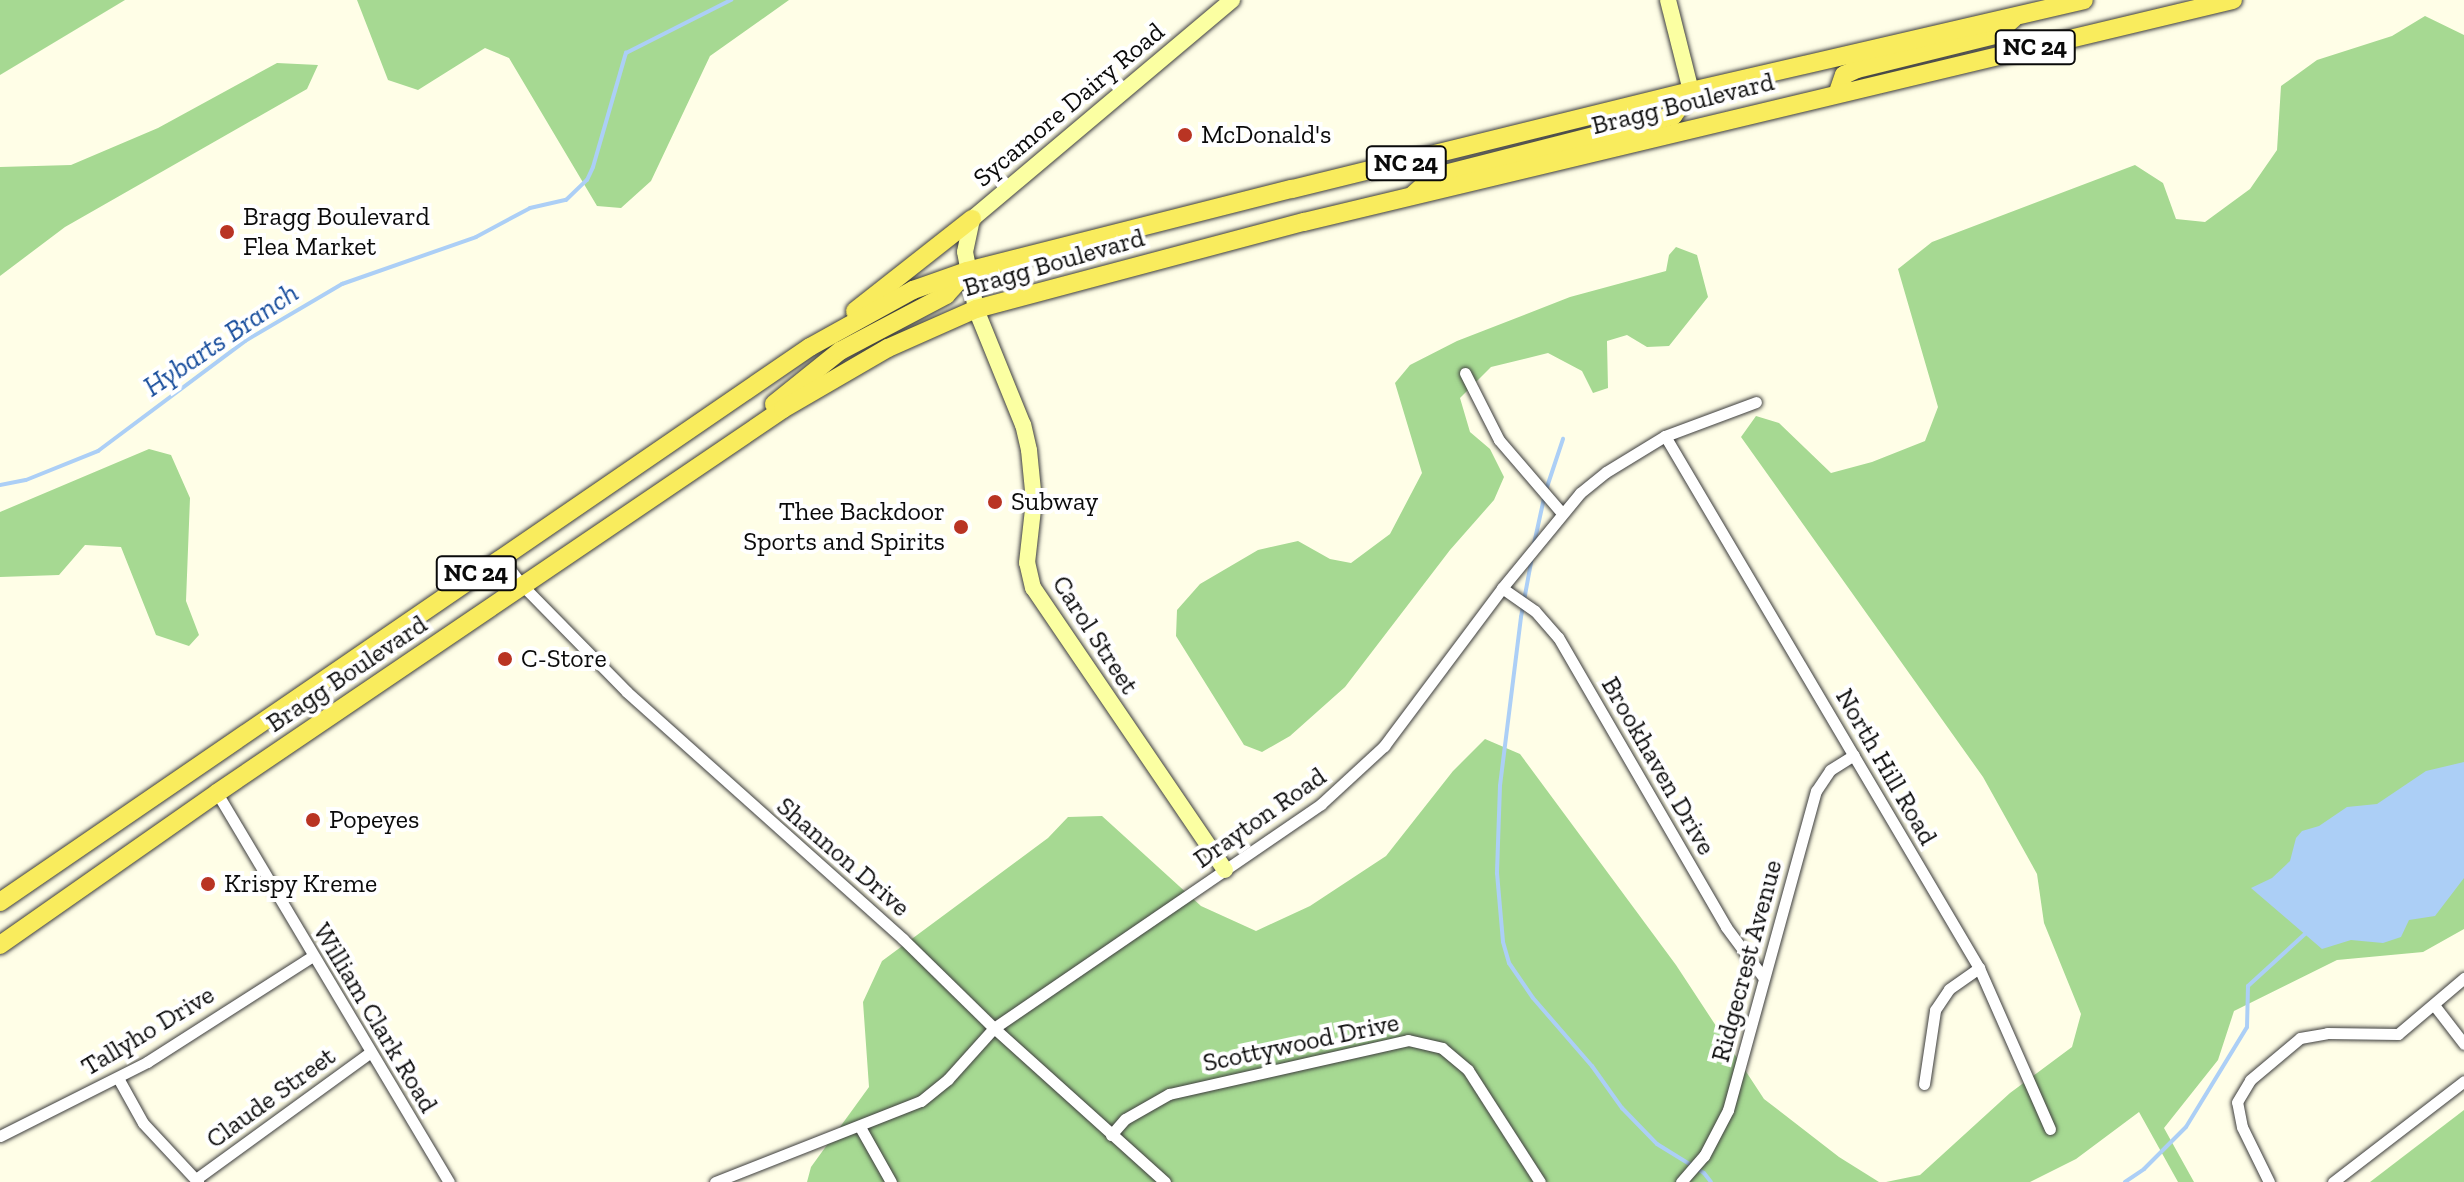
<!DOCTYPE html>
<style>
body{margin:0}
#map{position:relative;width:2464px;height:1182px;overflow:hidden;background:#fffee7;font-family:"Zilla Slab",serif}
div>[style]{position:absolute}
[style*='--x']{left:calc(var(--x)*1px);top:calc(var(--y)*1px);width:calc(var(--w)*1px);rotate:calc(var(--a)*1deg)}
.forest>*{inset:0;background:#a6d992}
.water>*{inset:0;background:#accff6}
.stream>*{height:4px;margin:-2px;padding:0 2px;transform-origin:2px;border-radius:2px;background:#accff6}
.roads{filter:drop-shadow(0 0 2px #3d3d3d) drop-shadow(0 0 2px #3d3d3d)}
.street>*{height:11px;margin:-5.5px;padding:0 5.5px;transform-origin:5.5px;border-radius:5.5px;background:#fff}
.secondary>*{height:16px;margin:-8px;padding:0 8px;transform-origin:8px;border-radius:8px;background:#fbffa2}
.primary>*{height:18px;margin:-9px;padding:0 9px;transform-origin:9px;border-radius:9px;background:#f9ec5d}
.dots>*{width:22px;height:22px;translate:-50% -50%;box-sizing:border-box;border:4px solid #fff;border-radius:50%}
span{translate:-50% -50%;white-space:nowrap;text-align:center;line-height:1.15;-webkit-text-stroke:8px #fff;paint-order:stroke}
.shield-label span{padding:2px 6px;background:#fff;border:2px solid;border-radius:6px;-webkit-text-stroke-width:0}
.shield-label{font-size:24px;color:#0a0a0a;font-weight:700}
.street-label{font-size:26px;color:#0a0a0a}
.poi-label{font-size:26px;color:#0a0a0a}
.left{translate:0 -50%;text-align:left}
.right{translate:-100% -50%;text-align:right}
.water-label{font-size:28px;color:#154b9b;font-style:italic}
</style>
<div id="map">
<div class="forest">
<div style="clip-path:polygon(0 0,125px 0,0 75px)"></div>
<div style="clip-path:polygon(357px 0,789px 0,710px 56px,651px 181px,621px 208px,597px 206px,509px 58px,485px 48px,418px 90px,388px 80px)"></div>
<div style="clip-path:polygon(2425px 16px,2464px 35px,2464px 929px,2423px 952px,2337px 960px,2234px 1011px,2218px 1060px,2164px 1128px,2194px 1182px,2178px 1182px,2139px 1112px,2076px 1159px,2030px 1182px,1886px 1182px,1920px 1175px,2010px 1093px,2072px 1047px,2081px 1014px,2044px 923px,2037px 874px,1983px 777px,1741px 437px,1756px 416px,1779px 423px,1831px 473px,1872px 462px,1925px 441px,1938px 407px,1898px 269px,1932px 242px,2135px 165px,2163px 183px,2176px 219px,2205px 222px,2250px 189px,2277px 150px,2281px 86px,2317px 60px,2392px 36px)"></div>
<div style="clip-path:polygon(277px 63px,318px 65px,307px 89px,65px 227px,0 276px,0 167px,71px 165px,158px 128px)"></div>
<div style="clip-path:polygon(1676px 247px,1697px 255px,1708px 297px,1669px 346px,1647px 347px,1627px 335px,1607px 341px,1608px 388px,1593px 393px,1582px 371px,1548px 353px,1491px 367px,1460px 398px,1470px 432px,1490px 449px,1504px 477px,1494px 500px,1450px 550px,1345px 687px,1290px 736px,1262px 752px,1244px 745px,1176px 636px,1177px 610px,1200px 584px,1258px 550px,1298px 541px,1330px 559px,1351px 563px,1390px 534px,1422px 473px,1395px 383px,1410px 365px,1457px 341px,1570px 297px,1666px 271px,1669px 255px)"></div>
<div style="clip-path:polygon(149px 449px,171px 455px,190px 498px,186px 601px,199px 635px,189px 646px,156px 635px,121px 547px,85px 545px,59px 575px,0 577px,0 512px)"></div>
<div style="clip-path:polygon(1485px 739px,1520px 754px,1676px 965px,1764px 1099px,1839px 1157px,1879px 1182px,807px 1182px,811px 1167px,869px 1087px,863px 1002px,882px 961px,1048px 838px,1068px 817px,1102px 816px,1201px 906px,1256px 931px,1310px 906px,1386px 856px,1453px 771px)"></div>
<div style="clip-path:polygon(2464px 1110px,2464px 1182px,2370px 1182px)"></div>
</div>
<div class="water">
<div style="clip-path:polygon(2464px 762px,2464px 878px,2435px 916px,2409px 920px,2401px 937px,2383px 943px,2351px 940px,2322px 949px,2251px 888px,2272px 878px,2290px 861px,2296px 838px,2302px 831px,2319px 826px,2347px 807px,2377px 804px,2426px 771px)"></div>
</div>
<div class="stream">
<div style="--x:0;--y:485;--w:26;--a:-11"></div>
<div style="--x:26;--y:480;--w:78;--a:-21.9"></div>
<div style="--x:98;--y:451;--w:184;--a:-36.8"></div>
<div style="--x:245;--y:341;--w:113;--a:-30.4"></div>
<div style="--x:342;--y:284;--w:142;--a:-19.3"></div>
<div style="--x:476;--y:237;--w:61;--a:-28.2"></div>
<div style="--x:530;--y:208;--w:37;--a:-13"></div>
<div style="--x:566;--y:200;--w:29;--a:-44"></div>
<div style="--x:587;--y:180;--w:14;--a:-65"></div>
<div style="--x:593;--y:167;--w:119;--a:-73.9"></div>
<div style="--x:626;--y:53;--w:118;--a:-26.8"></div>
<div style="--x:1546;--y:490;--w:54;--a:-71.6"></div>
<div style="--x:1534;--y:544;--w:47;--a:-77.7"></div>
<div style="--x:1532;--y:557;--w:61;--a:100.4"></div>
<div style="--x:1521;--y:617;--w:170;--a:97.1"></div>
<div style="--x:1500;--y:786;--w:87;--a:92"></div>
<div style="--x:1497;--y:873;--w:69;--a:85"></div>
<div style="--x:1503;--y:942;--w:22;--a:74"></div>
<div style="--x:1509;--y:963;--w:42;--a:55.6"></div>
<div style="--x:1533;--y:998;--w:90;--a:49.1"></div>
<div style="--x:1592;--y:1066;--w:52;--a:54.5"></div>
<div style="--x:1622;--y:1108;--w:50;--a:45.8"></div>
<div style="--x:1657;--y:1144;--w:55;--a:31.7"></div>
<div style="--x:1704;--y:1173;--w:11;--a:52"></div>
<div style="--x:2125;--y:1182;--w:23;--a:-34"></div>
<div style="--x:2144;--y:1169;--w:59;--a:-45"></div>
<div style="--x:2186;--y:1127;--w:117;--a:-58.6"></div>
<div style="--x:2247;--y:1027;--w:41;--a:-88.6"></div>
<div style="--x:2248;--y:986;--w:77;--a:-42.4"></div>
</div>
<div class="roads">
<div class="street">
<div style="--x:1465;--y:373;--w:75;--a:63.1"></div>
<div style="--x:1499;--y:440;--w:95;--a:49.3"></div>
<div style="--x:1665;--y:436;--w:618;--a:59.45"></div>
<div style="--x:1979;--y:968;--w:176;--a:66.2"></div>
<div style="--x:500;--y:556;--w:38;--a:53"></div>
<div style="--x:523;--y:586;--w:148;--a:45.5"></div>
<div style="--x:627;--y:692;--w:370;--a:41.8"></div>
<div style="--x:903;--y:939;--w:127;--a:44.4"></div>
<div style="--x:994;--y:1028;--w:230;--a:42"></div>
<div style="--x:1502;--y:588;--w:40;--a:34.9"></div>
<div style="--x:1535;--y:611;--w:35;--a:49"></div>
<div style="--x:1558;--y:637;--w:335;--a:59.9"></div>
<div style="--x:1726;--y:927;--w:62;--a:53.5"></div>
<div style="--x:217;--y:793;--w:453;--a:59.2"></div>
<div style="--x:2434;--y:1005;--w:49;--a:52.4"></div>
<div style="--x:118;--y:1078;--w:51;--a:60.9"></div>
<div style="--x:143;--y:1123;--w:81;--a:47"></div>
<div style="--x:1924;--y:1084;--w:75;--a:-81.5"></div>
<div style="--x:1935;--y:1010;--w:25;--a:-56"></div>
<div style="--x:1949;--y:989;--w:37;--a:-35"></div>
<div style="--x:860;--y:1127;--w:63;--a:60.6"></div>
<div style="--x:1111;--y:1135;--w:21;--a:-49"></div>
<div style="--x:1125;--y:1119;--w:51;--a:-29.6"></div>
<div style="--x:1169;--y:1094;--w:245;--a:-12.7"></div>
<div style="--x:1408;--y:1040;--w:35;--a:13"></div>
<div style="--x:1442;--y:1048;--w:34;--a:40"></div>
<div style="--x:1468;--y:1070;--w:133;--a:57.3"></div>
<div style="--x:0;--y:1136;--w:165;--a:-26.7"></div>
<div style="--x:147;--y:1062;--w:197;--a:-32.6"></div>
<div style="--x:196;--y:1179;--w:216;--a:-36"></div>
<div style="--x:715;--y:1182;--w:221;--a:-21.5"></div>
<div style="--x:921;--y:1101;--w:35;--a:-39"></div>
<div style="--x:948;--y:1079;--w:69;--a:-48"></div>
<div style="--x:994;--y:1028;--w:396;--a:-34.4"></div>
<div style="--x:1321;--y:804;--w:86;--a:-42.6"></div>
<div style="--x:1384;--y:746;--w:197;--a:-53.2"></div>
<div style="--x:1502;--y:588;--w:123;--a:-50.6"></div>
<div style="--x:1580;--y:493;--w:33;--a:-39"></div>
<div style="--x:1606;--y:472;--w:69;--a:-31.4"></div>
<div style="--x:1665;--y:436;--w:97;--a:-20.5"></div>
<div style="--x:1681;--y:1182;--w:35;--a:-49"></div>
<div style="--x:1704;--y:1156;--w:52;--a:-62.4"></div>
<div style="--x:1728;--y:1110;--w:331;--a:-74.6"></div>
<div style="--x:1816;--y:791;--w:25;--a:-56"></div>
<div style="--x:1830;--y:770;--w:28;--a:-32"></div>
<div style="--x:2269;--y:1182;--w:61;--a:-116.1"></div>
<div style="--x:2242;--y:1127;--w:25;--a:-101"></div>
<div style="--x:2237;--y:1102;--w:26;--a:-59"></div>
<div style="--x:2250;--y:1080;--w:65;--a:-40"></div>
<div style="--x:2300;--y:1038;--w:27;--a:-10"></div>
<div style="--x:2327;--y:1033;--w:71;--a:0.8"></div>
<div style="--x:2398;--y:1034;--w:87;--a:-40.3"></div>
<div style="--x:2333;--y:1182;--w:165;--a:-37.6"></div>
</div>
<div class="secondary">
<div style="--x:1668;--y:0;--w:94;--a:75.8"></div>
<div style="--x:1225;--y:870;--w:341;--a:-124.2"></div>
<div style="--x:1033;--y:588;--w:26;--a:-103"></div>
<div style="--x:1027;--y:563;--w:62;--a:-83.6"></div>
<div style="--x:1034;--y:501;--w:51;--a:-95.6"></div>
<div style="--x:1029;--y:450;--w:26;--a:-103"></div>
<div style="--x:1023;--y:425;--w:125;--a:-112.1"></div>
<div style="--x:976;--y:309;--w:58;--a:-100.9"></div>
<div style="--x:965;--y:252;--w:34;--a:-78"></div>
<div style="--x:972;--y:219;--w:340;--a:-40.1"></div>
</div>
<div class="primary">
<div style="--x:1838;--y:92;--w:18;--a:-71"></div>
<div style="--x:1844;--y:75;--w:14;--a:-25"></div>
<div style="--x:1857;--y:69;--w:142;--a:-13.8"></div>
<div style="--x:1995;--y:35;--w:25;--a:-42"></div>
<div style="--x:1413;--y:195;--w:27;--a:-42"></div>
<div style="--x:1433;--y:177;--w:248;--a:-14.3"></div>
<div style="--x:1673;--y:116;--w:31;--a:-54"></div>
<div style="--x:855;--y:311;--w:149;--a:-38.2"></div>
<div style="--x:774;--y:404;--w:85;--a:-38.8"></div>
<div style="--x:840;--y:351;--w:120;--a:-27.8"></div>
<div style="--x:946;--y:295;--w:30;--a:-48"></div>
<div style="--x:0;--y:902;--w:982;--a:-34.42"></div>
<div style="--x:810;--y:347;--w:118;--a:-29"></div>
<div style="--x:913;--y:290;--w:57;--a:-19.4"></div>
<div style="--x:967;--y:271;--w:335;--a:-14.2"></div>
<div style="--x:1292;--y:189;--w:411;--a:-13.8"></div>
<div style="--x:1691;--y:91;--w:403;--a:-13"></div>
<div style="--x:0;--y:945;--w:265;--a:-35"></div>
<div style="--x:217;--y:793;--w:684;--a:-34.15"></div>
<div style="--x:783;--y:409;--w:121;--a:-30.2"></div>
<div style="--x:888;--y:348;--w:96;--a:-23.9"></div>
<div style="--x:976;--y:309;--w:339;--a:-14.9"></div>
<div style="--x:1304;--y:222;--w:955;--a:-13.44"></div>
</div>
</div>
<div class="dots">
<div style="left:1185px;top:135px;background:#b93423"></div>
<div style="left:227px;top:232px;background:#b93423"></div>
<div style="left:995px;top:502px;background:#b93423"></div>
<div style="left:961px;top:527px;background:#b93423"></div>
<div style="left:505px;top:659px;background:#b93423"></div>
<div style="left:313px;top:820px;background:#b93423"></div>
<div style="left:208px;top:884px;background:#b93423"></div>
</div>
<div class="shield-label">
<span style="left:2035px;top:47px">NC 24</span>
<span style="left:1406px;top:163px">NC 24</span>
<span style="left:476px;top:573px">NC 24</span>
</div>
<div class="street-label">
<span style="left:1683px;top:104px;rotate:-14deg">Bragg Boulevard</span>
<span style="left:1069px;top:105px;rotate:-40deg">Sycamore Dairy Road</span>
<span style="left:1054px;top:263px;rotate:-16deg">Bragg Boulevard</span>
<span style="left:1095px;top:635px;rotate:57deg">Carol Street</span>
<span style="left:347px;top:674px;rotate:-34deg">Bragg Boulevard</span>
<span style="left:1658px;top:766px;rotate:60deg">Brookhaven Drive</span>
<span style="left:1886px;top:767px;rotate:60deg">North Hill Road</span>
<span style="left:1260px;top:818px;rotate:-35deg">Drayton Road</span>
<span style="left:843px;top:857px;rotate:41deg">Shannon Drive</span>
<span style="left:1747px;top:961px;rotate:-75deg">Ridgecrest Avenue</span>
<span style="left:375px;top:1018px;rotate:59deg">William Clark Road</span>
<span style="left:148px;top:1031px;rotate:-31deg">Tallyho Drive</span>
<span style="left:1301px;top:1043px;rotate:-12deg">Scottywood Drive</span>
<span style="left:271px;top:1098px;rotate:-36deg">Claude Street</span>
</div>
<div class="poi-label">
<span class="left" style="left:1201px;top:135px">McDonald's</span>
<span class="left" style="left:243px;top:232px">Bragg Boulevard<br>Flea Market</span>
<span class="left" style="left:1011px;top:502px">Subway</span>
<span class="right" style="left:945px;top:527px">Thee Backdoor<br>Sports and Spirits</span>
<span class="left" style="left:521px;top:659px">C-Store</span>
<span class="left" style="left:329px;top:820px">Popeyes</span>
<span class="left" style="left:224px;top:884px">Krispy Kreme</span>
</div>
<div class="water-label">
<span style="left:221px;top:340px;rotate:-34deg">Hybarts Branch</span>
</div>
</div>
